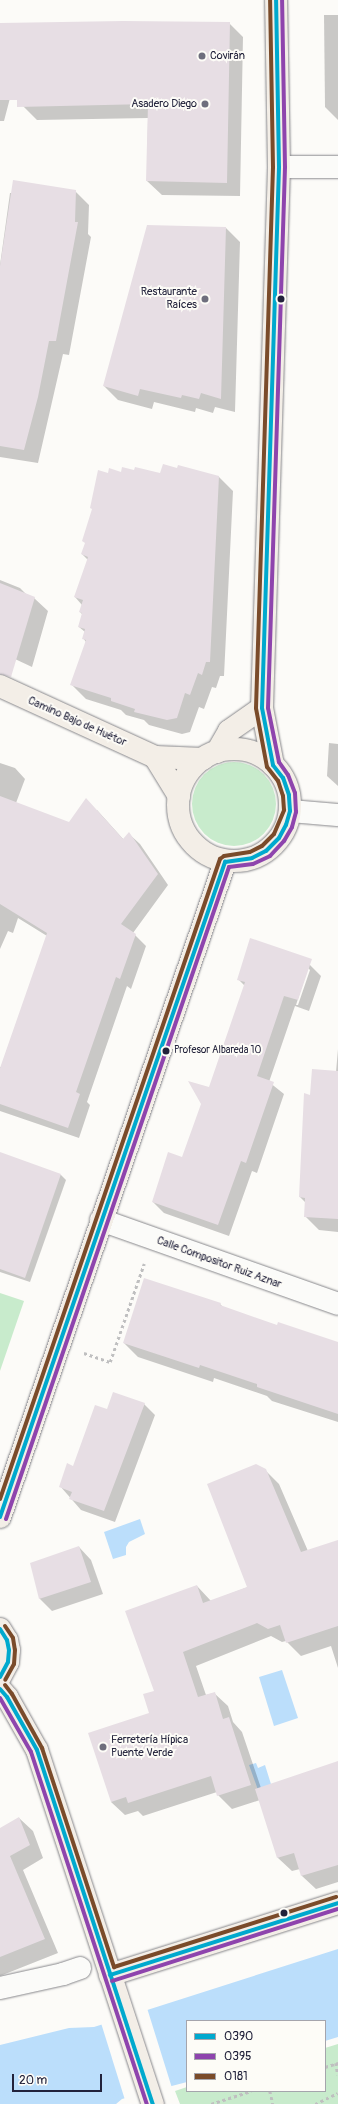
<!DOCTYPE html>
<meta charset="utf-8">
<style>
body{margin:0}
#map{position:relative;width:338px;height:2104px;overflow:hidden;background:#fcfbf8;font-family:Pangolin,sans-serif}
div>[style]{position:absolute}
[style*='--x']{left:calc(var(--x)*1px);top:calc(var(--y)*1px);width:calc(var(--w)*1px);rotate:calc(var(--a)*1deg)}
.green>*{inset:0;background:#c8ebcc}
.round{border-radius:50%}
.water>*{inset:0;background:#bbdefb}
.pier>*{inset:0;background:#fcfbf8}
.shadow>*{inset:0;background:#0003}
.building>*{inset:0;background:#e7dee4}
.path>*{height:2.5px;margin-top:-1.25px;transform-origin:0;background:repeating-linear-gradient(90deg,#bfbfc0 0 3px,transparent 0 6px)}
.roads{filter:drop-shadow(0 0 1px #88888c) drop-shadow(0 0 1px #88888c)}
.minor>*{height:22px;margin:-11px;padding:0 11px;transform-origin:11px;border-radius:11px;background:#fbfbf9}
.major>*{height:22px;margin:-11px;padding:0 11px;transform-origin:11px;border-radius:11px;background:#f3eee7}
.major>.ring{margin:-11px;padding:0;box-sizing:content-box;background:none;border:22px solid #f3eee7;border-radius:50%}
.bus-1>*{height:4px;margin:-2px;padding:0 2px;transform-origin:2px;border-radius:2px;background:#00a9ce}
.bus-2>*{height:4px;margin:-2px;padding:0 2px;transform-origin:2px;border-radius:2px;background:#8e44ad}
.bus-3>*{height:4px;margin:-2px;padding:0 2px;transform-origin:2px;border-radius:2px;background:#7a4b2a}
.dots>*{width:11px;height:11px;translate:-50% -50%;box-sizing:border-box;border:2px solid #fdfcf7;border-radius:50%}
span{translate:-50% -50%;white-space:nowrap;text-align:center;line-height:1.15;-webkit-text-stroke:4px #fdfcf7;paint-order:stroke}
.bus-label{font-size:10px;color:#22223b}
.left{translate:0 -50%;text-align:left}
.poi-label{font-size:11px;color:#22223b}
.right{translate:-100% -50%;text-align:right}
.street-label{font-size:11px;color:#22223b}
.legend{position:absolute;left:186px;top:2020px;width:140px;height:72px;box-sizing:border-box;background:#fdfcf7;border:1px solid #a5a5ac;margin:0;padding:5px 7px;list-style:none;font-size:12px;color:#22223b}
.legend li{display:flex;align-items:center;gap:8px;height:20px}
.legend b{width:20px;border:1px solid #a5a5ac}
.scale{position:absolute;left:12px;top:2074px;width:90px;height:18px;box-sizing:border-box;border:2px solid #22223b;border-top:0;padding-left:5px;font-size:12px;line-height:14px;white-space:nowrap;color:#22223b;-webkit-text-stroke:3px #fdfcf7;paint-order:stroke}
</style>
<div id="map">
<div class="green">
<div class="round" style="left:192px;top:762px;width:84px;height:84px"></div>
<div style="clip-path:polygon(0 1293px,24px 1301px,0 1371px)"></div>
<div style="clip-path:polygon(338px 2044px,338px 2104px,180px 2104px,175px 2091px,187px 2087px,187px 2091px,325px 2091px,325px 2048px)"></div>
</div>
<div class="water">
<div style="clip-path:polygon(140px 1519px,145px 1534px,129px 1542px,126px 1547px,126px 1555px,113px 1559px,104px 1532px)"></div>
<div style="clip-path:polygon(282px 1670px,298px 1718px,274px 1726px,259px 1677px)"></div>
<div style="clip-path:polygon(256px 1763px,258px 1768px,265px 1765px,275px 1797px,262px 1801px,249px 1765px)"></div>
<div style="clip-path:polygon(338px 1949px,338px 2037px,325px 2041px,325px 2021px,187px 2021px,187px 2082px,122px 2099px,116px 2104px,0 2104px,0 2045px,69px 2028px,94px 2027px)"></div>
</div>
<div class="pier">
<div style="clip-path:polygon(147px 2008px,172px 2088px,125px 2100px,101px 2023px)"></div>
</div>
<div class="shadow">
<div style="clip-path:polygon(324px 15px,338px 15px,338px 120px,325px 107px)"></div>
<div style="clip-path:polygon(229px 23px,243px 37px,240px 196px,162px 195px,147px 181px,148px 118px,37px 120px,23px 106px,15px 79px,4px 121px,0 121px,0 24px)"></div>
<div style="clip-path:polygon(75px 191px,89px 205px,88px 234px,91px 237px,69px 355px,63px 354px,38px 463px,0 457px,0 265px,10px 193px)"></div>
<div style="clip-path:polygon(226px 228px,240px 242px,235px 412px,215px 407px,213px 413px,196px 408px,195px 412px,154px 402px,152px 409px,118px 400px,104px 386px)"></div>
<div style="clip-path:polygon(178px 469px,219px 477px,233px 491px,224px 676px,220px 676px,216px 688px,212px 687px,204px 709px,199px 707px,190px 732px,182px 734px,149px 725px,144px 720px,126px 715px,121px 710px,86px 699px,72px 685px,86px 642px,83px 638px,85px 632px,79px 627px,83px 615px,80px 612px,82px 605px,75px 597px,88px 560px,82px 554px,109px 474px,160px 474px)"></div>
<div style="clip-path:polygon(0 580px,20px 588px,26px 594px,34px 598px,48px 611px,32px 667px,0 652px)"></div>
<div style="clip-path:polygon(329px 743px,338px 744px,338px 786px,327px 776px)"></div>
<div style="clip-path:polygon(0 763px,15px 768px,25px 779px,16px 803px,69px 823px,97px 810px,124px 840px,129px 834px,140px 844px,168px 885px,133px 933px,146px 946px,131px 989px,127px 986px,87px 1102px,90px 1105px,79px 1138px,0 1111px,0 1067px,1px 1067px,47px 936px,18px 918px,13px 933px,8px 931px,0 949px)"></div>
<div style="clip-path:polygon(evenodd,306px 963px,310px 965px,321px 976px,309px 1011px,295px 1006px,269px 1082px,284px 1094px,257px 1173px,252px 1171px,229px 1236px,164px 1213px,153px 1202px,183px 1158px,210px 1089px,245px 986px,238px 979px,306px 963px,308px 968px,310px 970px,298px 1005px,296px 1005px,308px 968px)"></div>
<div style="clip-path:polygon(338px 1049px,338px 1232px,319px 1230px,305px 1216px,305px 1202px,300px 1197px,311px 1096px,336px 1072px)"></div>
<div style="clip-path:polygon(0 1166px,61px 1175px,66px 1180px,30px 1282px,0 1272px)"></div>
<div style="clip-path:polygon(220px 1304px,224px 1308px,278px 1326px,338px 1343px,338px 1422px,272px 1401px,267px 1396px,214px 1378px,213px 1382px,138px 1357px,124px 1343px)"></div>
<div style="clip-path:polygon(144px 1404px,155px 1415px,115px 1522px,81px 1510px,60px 1486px,74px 1467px,108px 1410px)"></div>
<div style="clip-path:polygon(265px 1470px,279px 1484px,308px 1551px,338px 1542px,338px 1668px,331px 1646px,301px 1656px,286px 1641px,282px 1642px,271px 1636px,196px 1666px,206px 1695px,214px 1693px,228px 1706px,233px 1722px,242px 1732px,261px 1788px,338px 1762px,338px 1882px,316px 1889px,302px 1876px,300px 1869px,292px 1871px,278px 1858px,260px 1800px,232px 1809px,218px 1795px,217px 1792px,143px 1816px,138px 1811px,125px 1815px,111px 1802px,151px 1714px,155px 1692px,197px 1586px,211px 1601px,248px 1587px)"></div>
<div style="clip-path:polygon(79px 1547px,91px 1560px,103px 1594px,52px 1611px,40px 1599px,31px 1564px)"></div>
<div style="clip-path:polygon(19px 1818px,33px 1831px,43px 1858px,23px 1870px,58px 1953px,0 1976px,0 1829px)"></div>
</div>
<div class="building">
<div style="clip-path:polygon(123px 21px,230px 22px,227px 183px,146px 181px,148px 104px,17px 107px,17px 100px,0 100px,0 23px)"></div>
<div style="clip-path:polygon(13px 180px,76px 190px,75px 222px,78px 222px,56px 341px,49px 341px,38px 397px,24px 450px,0 446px,0 266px)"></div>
<div style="clip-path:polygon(147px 225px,226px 227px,221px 399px,201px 393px,199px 399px,182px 395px,181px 398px,140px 389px,138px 396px,103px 386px)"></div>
<div style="clip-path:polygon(163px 464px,177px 468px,178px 465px,219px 476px,210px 662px,206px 662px,202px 675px,198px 673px,190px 695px,185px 693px,177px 718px,167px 720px,134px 712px,135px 709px,111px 701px,111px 698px,70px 685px,86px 640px,82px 639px,85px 629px,78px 627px,82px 613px,79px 612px,83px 600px,74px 597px,88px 557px,81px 554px,85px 543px,82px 541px,92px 509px,90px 508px,98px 470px,108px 473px,109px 468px,121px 472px,122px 467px,134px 470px,135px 467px,160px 473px)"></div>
<div style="clip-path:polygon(0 583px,35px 597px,11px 677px,0 674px)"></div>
<div style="clip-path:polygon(0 796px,69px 822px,86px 798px,123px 839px,129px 832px,158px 874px,121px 924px,136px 934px,120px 979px,116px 977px,76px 1092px,80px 1094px,68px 1128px,0 1104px,0 1068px,47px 933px,0 904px)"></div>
<div style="clip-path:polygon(250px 938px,312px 959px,298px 1000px,284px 996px,257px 1076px,274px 1082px,246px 1163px,241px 1161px,218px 1225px,152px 1202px,168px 1152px,182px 1157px,201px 1104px,188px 1081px,209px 1087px,245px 982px,237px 980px)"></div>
<div style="clip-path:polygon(312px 1069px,338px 1071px,338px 1219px,304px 1217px,305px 1198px,299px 1197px,304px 1093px,310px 1095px)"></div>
<div style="clip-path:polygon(0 1152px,61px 1174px,25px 1278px,0 1269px)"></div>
<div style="clip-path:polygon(144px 1278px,221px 1303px,220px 1305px,277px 1325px,278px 1322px,338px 1342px,338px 1414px,257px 1387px,257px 1384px,200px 1365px,199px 1368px,123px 1343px)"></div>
<div style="clip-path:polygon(113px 1392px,145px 1403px,104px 1511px,69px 1499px,72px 1492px,59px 1487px,67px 1463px,73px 1466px,95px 1405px,107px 1409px)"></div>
<div style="clip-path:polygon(256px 1464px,266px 1469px,301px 1552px,338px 1540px,338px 1626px,286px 1643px,280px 1625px,268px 1629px,257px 1623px,183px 1652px,198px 1697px,215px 1692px,223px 1719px,229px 1717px,251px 1785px,217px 1796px,211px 1776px,128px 1803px,126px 1797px,111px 1802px,88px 1733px,149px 1713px,143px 1694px,154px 1691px,125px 1611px,197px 1585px,203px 1603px,247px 1587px,207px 1484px)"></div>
<div style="clip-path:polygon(79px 1546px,91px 1582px,39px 1599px,30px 1563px)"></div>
<div style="clip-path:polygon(338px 1761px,338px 1865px,301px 1876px,294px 1853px,277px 1858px,255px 1789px)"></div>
<div style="clip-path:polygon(19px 1817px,30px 1845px,10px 1856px,45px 1939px,0 1957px,0 1828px)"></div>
</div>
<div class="path">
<div style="--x:84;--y:1353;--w:28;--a:19"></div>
<div style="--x:110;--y:1362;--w:104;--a:-70.9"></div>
<div style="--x:336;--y:2063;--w:12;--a:81"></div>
<div style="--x:325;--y:2067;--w:14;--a:-17"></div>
<div style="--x:270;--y:2091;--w:13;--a:77"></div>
<div style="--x:211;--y:2104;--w:42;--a:-18"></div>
<div style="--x:315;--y:2104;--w:25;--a:-26"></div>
</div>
<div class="roads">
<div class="minor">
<div style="--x:279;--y:167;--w:59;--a:0"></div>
<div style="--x:290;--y:811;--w:48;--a:4.8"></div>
<div style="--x:101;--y:1220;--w:251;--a:19.5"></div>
<div style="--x:0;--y:1988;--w:65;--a:-12.5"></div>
<div style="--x:63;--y:1974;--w:18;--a:-19"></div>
</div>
<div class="major">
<div style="--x:0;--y:686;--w:170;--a:24.6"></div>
<div style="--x:155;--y:757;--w:48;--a:2.4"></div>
<div class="ring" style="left:178px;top:749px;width:90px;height:90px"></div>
<div style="--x:217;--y:752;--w:24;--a:-60"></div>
<div style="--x:229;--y:731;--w:40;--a:-34.9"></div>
<div style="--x:155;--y:757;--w:46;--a:58.4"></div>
<div style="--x:273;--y:765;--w:58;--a:-100.9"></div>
<div style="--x:262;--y:708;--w:541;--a:-88.2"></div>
<div style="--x:279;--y:167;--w:167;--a:-91"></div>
<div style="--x:0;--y:1517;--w:693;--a:-71.04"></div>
<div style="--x:0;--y:1629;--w:13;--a:58"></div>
<div style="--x:7;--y:1640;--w:10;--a:79"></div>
<div style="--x:9;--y:1650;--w:12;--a:95"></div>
<div style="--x:8;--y:1662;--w:17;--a:118"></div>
<div style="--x:0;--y:1689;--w:11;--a:49"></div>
<div style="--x:7;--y:1697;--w:61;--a:60.5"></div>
<div style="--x:37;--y:1750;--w:373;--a:71.9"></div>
<div style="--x:110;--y:1975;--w:239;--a:-17.5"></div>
</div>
</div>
<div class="bus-1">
<div style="--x:0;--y:1517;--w:693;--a:-71.04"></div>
<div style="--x:225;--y:862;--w:27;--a:-8"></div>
<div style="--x:252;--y:858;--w:16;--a:-27"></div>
<div style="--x:266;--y:851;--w:18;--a:-45"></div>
<div style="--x:279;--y:838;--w:15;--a:-62"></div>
<div style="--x:286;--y:825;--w:15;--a:-74"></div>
<div style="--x:290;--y:811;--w:16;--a:-94"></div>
<div style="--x:289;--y:795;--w:18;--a:-109"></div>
<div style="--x:283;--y:778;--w:16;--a:-128"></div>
<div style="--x:273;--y:765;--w:58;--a:-100.9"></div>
<div style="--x:262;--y:708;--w:541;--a:-88.2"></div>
<div style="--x:279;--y:167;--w:167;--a:-91"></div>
<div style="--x:0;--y:1629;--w:13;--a:58"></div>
<div style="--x:7;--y:1640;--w:10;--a:79"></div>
<div style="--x:9;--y:1650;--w:12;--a:95"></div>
<div style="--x:8;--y:1662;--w:17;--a:118"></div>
<div style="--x:0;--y:1689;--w:11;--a:49"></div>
<div style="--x:7;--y:1697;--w:61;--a:60.5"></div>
<div style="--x:37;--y:1750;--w:373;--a:71.9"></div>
<div style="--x:110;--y:1975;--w:239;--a:-17.5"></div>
</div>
<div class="bus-2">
<div style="--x:6;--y:1519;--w:689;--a:-71.12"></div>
<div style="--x:229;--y:867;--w:24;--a:-7"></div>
<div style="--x:253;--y:864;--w:19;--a:-25"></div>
<div style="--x:270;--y:856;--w:21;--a:-47"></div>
<div style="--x:284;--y:841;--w:16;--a:-60"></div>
<div style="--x:292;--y:827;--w:16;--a:-75"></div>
<div style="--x:296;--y:812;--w:19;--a:-93"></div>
<div style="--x:295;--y:793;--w:19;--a:-111"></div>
<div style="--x:288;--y:775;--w:16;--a:-125"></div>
<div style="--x:279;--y:762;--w:55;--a:-101.5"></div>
<div style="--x:268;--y:708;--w:541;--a:-88.2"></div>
<div style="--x:285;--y:167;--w:167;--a:-91"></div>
<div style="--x:0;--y:1698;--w:62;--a:60.1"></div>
<div style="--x:31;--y:1752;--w:371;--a:71.8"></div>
<div style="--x:112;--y:1981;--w:237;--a:-17.7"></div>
</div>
<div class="bus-3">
<div style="--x:0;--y:1499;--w:677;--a:-71.03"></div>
<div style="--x:220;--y:859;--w:5;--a:-37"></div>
<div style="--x:224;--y:856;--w:26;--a:-9"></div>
<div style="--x:250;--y:852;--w:13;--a:-27"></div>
<div style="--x:262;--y:846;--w:17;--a:-45"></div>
<div style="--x:274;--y:834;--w:26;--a:-67"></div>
<div style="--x:284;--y:810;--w:14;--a:-94"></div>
<div style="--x:283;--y:796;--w:16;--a:-108"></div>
<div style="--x:278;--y:781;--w:18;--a:-128"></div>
<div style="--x:267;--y:767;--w:60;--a:-100.6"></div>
<div style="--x:256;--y:708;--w:541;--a:-88.2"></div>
<div style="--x:273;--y:167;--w:167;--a:-91"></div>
<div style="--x:5;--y:1626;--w:14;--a:56"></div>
<div style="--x:13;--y:1638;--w:12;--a:81"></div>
<div style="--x:15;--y:1650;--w:14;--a:94"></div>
<div style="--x:14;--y:1664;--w:18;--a:119"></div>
<div style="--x:5;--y:1685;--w:11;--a:52"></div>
<div style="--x:12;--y:1694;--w:62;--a:60.9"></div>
<div style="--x:42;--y:1748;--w:231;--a:71.8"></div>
<div style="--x:114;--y:1967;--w:233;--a:-17.5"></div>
</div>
<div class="dots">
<div style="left:202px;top:56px;background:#6e6e7d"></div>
<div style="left:205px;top:104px;background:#6e6e7d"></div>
<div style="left:205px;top:299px;background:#6e6e7d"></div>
<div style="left:281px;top:299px;background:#22223b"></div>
<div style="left:166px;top:1051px;background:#22223b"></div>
<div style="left:103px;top:1747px;background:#6e6e7d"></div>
<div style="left:284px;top:1913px;background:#22223b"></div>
</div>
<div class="bus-label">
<span class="left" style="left:174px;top:1051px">Profesor Albareda 10</span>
</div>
<div class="poi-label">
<span class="left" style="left:210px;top:56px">Covirán</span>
<span class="right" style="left:197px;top:104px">Asadero Diego</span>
<span class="right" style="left:197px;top:299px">Restaurante<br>Raíces</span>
<span class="left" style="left:111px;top:1747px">Ferretería Hípica<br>Puente Verde</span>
</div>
<div class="street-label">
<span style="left:77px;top:722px;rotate:24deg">Camino Bajo de Huétor</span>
<span style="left:219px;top:1263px;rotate:20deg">Calle Compositor Ruiz Aznar</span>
</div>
<ul class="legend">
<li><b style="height:5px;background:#00a9ce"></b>0390</li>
<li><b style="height:5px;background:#8e44ad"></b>0395</li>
<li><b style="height:5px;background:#7a4b2a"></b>0181</li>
</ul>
<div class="scale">20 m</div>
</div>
